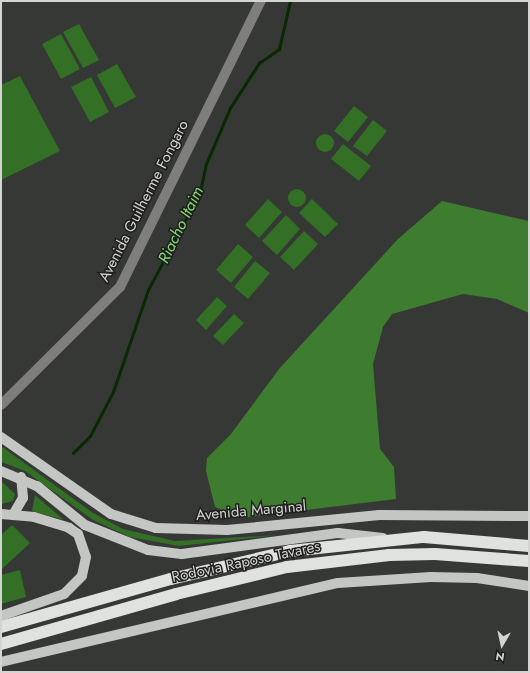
<!DOCTYPE html>
<style>
body{margin:0}
#map{position:relative;width:530px;height:673px;overflow:hidden;background:#353835;font-family:Jost,sans-serif}
div>[style]{position:absolute}
[style*='--x']{left:calc(var(--x)*1px);top:calc(var(--y)*1px);width:calc(var(--w)*1px);rotate:calc(var(--a)*1deg)}
.green>*{inset:0;background:#336f24}
.round{border-radius:50%}
.forest>*{inset:0;background:#3e7c2f}
.stream>*{height:2.5px;margin:-1.25px;padding:0 1.25px;transform-origin:1.25px;border-radius:1.25px;background:#082901}
.minor>*{height:10px;margin:-5px;padding:0 5px;transform-origin:5px;border-radius:5px;background:#7e7f7d}
.major>*{height:10px;margin:-5px;padding:0 5px;transform-origin:5px;border-radius:5px;background:#c4c6c3}
.highway>*{height:12px;margin:-6px;padding:0 6px;transform-origin:6px;border-radius:6px;background:#dfe2df}
span{translate:-50% -50%;white-space:nowrap;text-align:center;line-height:1.15;-webkit-text-stroke:3px #1e1f1d;paint-order:stroke}
.street-label{font-size:15px;color:#d4d5d3}
.water-label{font-size:16px;color:#89da76;font-style:italic}
.frame{position:absolute;inset:0;border:2px solid #d4d5d3;pointer-events:none}
.north{position:absolute;left:482px;top:625px;width:40px;height:40px;-webkit-text-stroke:3px #1e1f1d;paint-order:stroke;rotate:189deg;font-size:11px;font-weight:700;line-height:16px;text-align:center;color:#d4d5d3}
.north::after{content:'';display:block;margin:auto;width:14px;height:18px;background:#d4d5d3;clip-path:polygon(50% 0,100% 100%,50% 72%,0 100%)}
</style>
<div id="map">
<div class="green">
<div style="clip-path:polygon(79px 24px,99px 60px,83px 68px,63px 32px)"></div>
<div style="clip-path:polygon(61px 34px,80px 69px,61px 79px,42px 44px)"></div>
<div style="clip-path:polygon(117px 64px,136px 97px,115px 108px,97px 75px)"></div>
<div style="clip-path:polygon(20px 76px,60px 151px,1px 180px,1px 85px)"></div>
<div style="clip-path:polygon(91px 77px,109px 112px,90px 122px,71px 87px)"></div>
<div style="clip-path:polygon(354px 106px,368px 117px,348px 142px,334px 131px)"></div>
<div style="clip-path:polygon(373px 120px,387px 131px,367px 156px,353px 146px)"></div>
<div class="round" style="left:316px;top:134px;width:18px;height:18px"></div>
<div style="clip-path:polygon(343px 144px,371px 166px,359px 181px,331px 159px)"></div>
<div class="round" style="left:288px;top:189px;width:18px;height:18px"></div>
<div style="clip-path:polygon(268px 199px,282px 212px,259px 238px,245px 225px)"></div>
<div style="clip-path:polygon(312px 199px,338px 224px,325px 237px,299px 213px)"></div>
<div style="clip-path:polygon(286px 215px,300px 229px,277px 255px,262px 241px)"></div>
<div style="clip-path:polygon(304px 231px,318px 244px,294px 270px,280px 257px)"></div>
<div style="clip-path:polygon(238px 244px,253px 257px,231px 283px,216px 270px)"></div>
<div style="clip-path:polygon(255px 261px,270px 273px,248px 299px,234px 287px)"></div>
<div style="clip-path:polygon(217px 297px,227px 306px,206px 330px,196px 320px)"></div>
<div style="clip-path:polygon(234px 314px,244px 323px,223px 345px,213px 336px)"></div>
<div style="clip-path:polygon(1px 446px,93px 513px,123px 529px,175px 541px,278px 535px,179px 546px,130px 537px,93px 520px,25px 471px,1px 462px)"></div>
<div style="clip-path:polygon(1px 481px,15px 494px,13px 501px,1px 504px)"></div>
<div style="clip-path:polygon(35px 495px,64px 520px,32px 511px)"></div>
<div style="clip-path:polygon(12px 525px,30px 543px,1px 570px,1px 535px)"></div>
<div style="clip-path:polygon(20px 570px,26px 597px,1px 604px,1px 575px)"></div>
</div>
<div class="forest">
<div style="clip-path:polygon(442px 201px,529px 221px,529px 313px,497px 299px,463px 294px,392px 314px,383px 327px,373px 364px,380px 449px,394px 467px,396px 499px,241px 518px,215px 507px,206px 471px,207px 458px,231px 434px,279px 369px,398px 239px)"></div>
</div>
<div class="stream">
<div style="--x:73;--y:453;--w:24;--a:-45"></div>
<div style="--x:90;--y:436;--w:50;--a:-62.4"></div>
<div style="--x:113;--y:392;--w:108;--a:-71.1"></div>
<div style="--x:148;--y:290;--w:111;--a:-62"></div>
<div style="--x:200;--y:192;--w:29;--a:-78"></div>
<div style="--x:206;--y:164;--w:61;--a:-66.8"></div>
<div style="--x:230;--y:108;--w:54;--a:-57.2"></div>
<div style="--x:259;--y:63;--w:24;--a:-35"></div>
<div style="--x:279;--y:49;--w:49;--a:-77.1"></div>
</div>
<div class="minor">
<div style="--x:1;--y:405;--w:168;--a:-44.8"></div>
<div style="--x:120;--y:287;--w:319;--a:-63.8"></div>
</div>
<div class="major">
<div style="--x:1;--y:437;--w:134;--a:35"></div>
<div style="--x:111;--y:514;--w:47;--a:17.3"></div>
<div style="--x:156;--y:528;--w:71;--a:1.6"></div>
<div style="--x:227;--y:530;--w:153;--a:-5.6"></div>
<div style="--x:379;--y:515;--w:150;--a:0.4"></div>
<div style="--x:1;--y:471;--w:39;--a:23"></div>
<div style="--x:37;--y:486;--w:62;--a:39.1"></div>
<div style="--x:85;--y:525;--w:68;--a:21.6"></div>
<div style="--x:148;--y:550;--w:34;--a:7"></div>
<div style="--x:182;--y:554;--w:157;--a:-7.7"></div>
<div style="--x:338;--y:533;--w:45;--a:6.3"></div>
<div style="--x:1;--y:514;--w:33;--a:5"></div>
<div style="--x:34;--y:517;--w:37;--a:17"></div>
<div style="--x:69;--y:528;--w:11;--a:34"></div>
<div style="--x:78;--y:534;--w:24;--a:71"></div>
<div style="--x:86;--y:557;--w:19;--a:102"></div>
<div style="--x:82;--y:576;--w:25;--a:135"></div>
<div style="--x:64;--y:594;--w:67;--a:160.8"></div>
<div style="--x:13;--y:515;--w:20;--a:-60"></div>
<div style="--x:23;--y:498;--w:21;--a:-95"></div>
<div style="--x:1;--y:662;--w:346;--a:-13.2"></div>
<div style="--x:338;--y:583;--w:93;--a:-3.7"></div>
<div style="--x:431;--y:577;--w:46;--a:1.2"></div>
<div style="--x:477;--y:578;--w:53;--a:8.7"></div>
</div>
<div class="highway">
<div style="--x:1;--y:627;--w:177;--a:-15.8"></div>
<div style="--x:171;--y:579;--w:122;--a:-13.2"></div>
<div style="--x:290;--y:551;--w:135;--a:-6"></div>
<div style="--x:424;--y:537;--w:105;--a:4.9"></div>
<div style="--x:1;--y:644;--w:182;--a:-15.9"></div>
<div style="--x:176;--y:594;--w:114;--a:-13.7"></div>
<div style="--x:287;--y:567;--w:103;--a:-6.7"></div>
<div style="--x:389;--y:555;--w:46;--a:-1.2"></div>
<div style="--x:435;--y:554;--w:94;--a:4.3"></div>
</div>
<div class="street-label">
<span style="left:144px;top:201px;rotate:-63deg">Avenida Guilherme Fongaro</span>
<span style="left:251px;top:511px;rotate:-5deg">Avenida Marginal</span>
<span style="left:246px;top:562px;rotate:-12deg">Rodovia Raposo Tavares</span>
</div>
<div class="water-label">
<span style="left:181px;top:225px;rotate:-64deg">Riacho Itaim</span>
</div>
<div class="frame"></div>
<div class="north">N</div>
</div>
